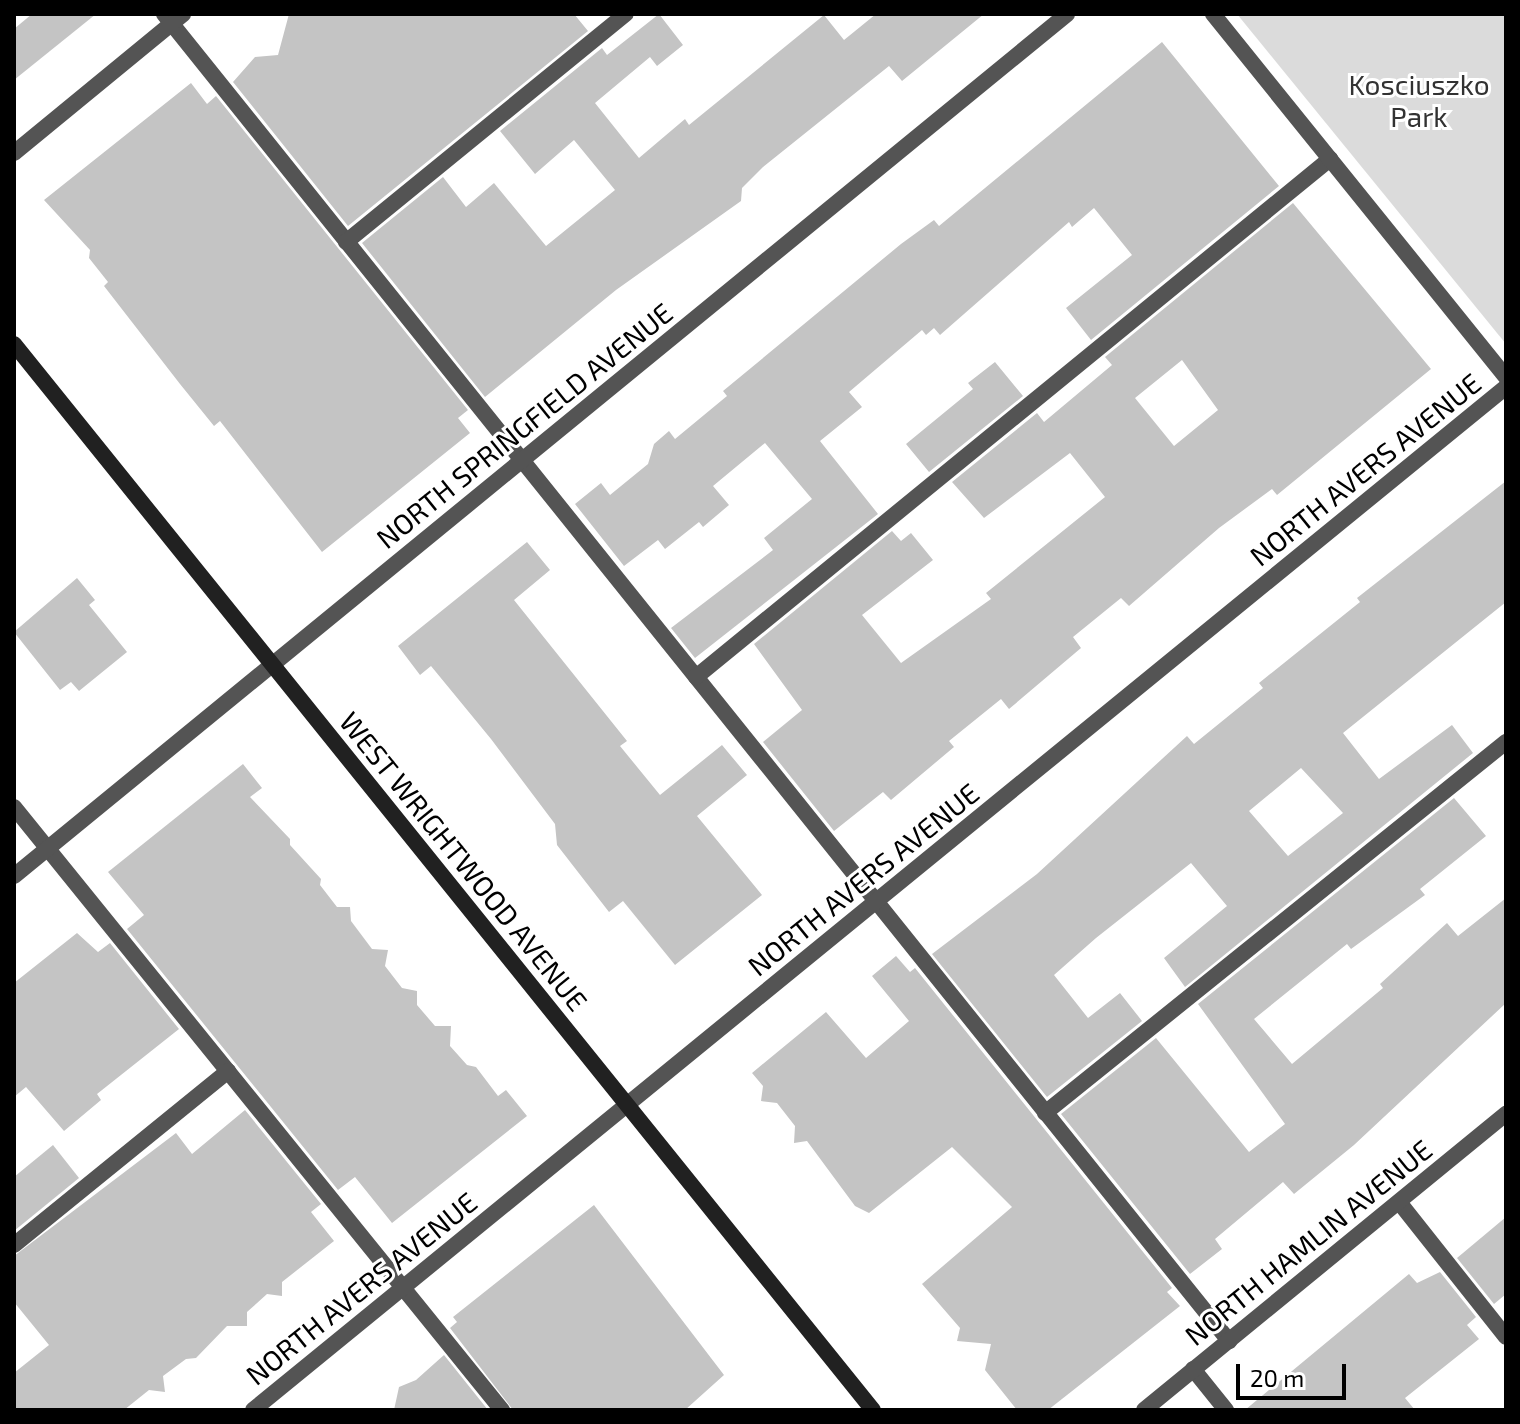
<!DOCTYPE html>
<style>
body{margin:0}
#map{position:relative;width:1520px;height:1424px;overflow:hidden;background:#fff;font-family:"Exo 2",sans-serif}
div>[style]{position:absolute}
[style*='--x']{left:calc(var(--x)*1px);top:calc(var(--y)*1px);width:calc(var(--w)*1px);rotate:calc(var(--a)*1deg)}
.green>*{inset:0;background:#dbdbdb}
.building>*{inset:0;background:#c4c4c4}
.lane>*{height:16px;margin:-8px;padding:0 8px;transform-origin:8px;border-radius:8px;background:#545454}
.street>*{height:16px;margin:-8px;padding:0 8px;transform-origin:8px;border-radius:8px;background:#545454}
.secondary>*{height:16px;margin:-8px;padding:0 8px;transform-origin:8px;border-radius:8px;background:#212121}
span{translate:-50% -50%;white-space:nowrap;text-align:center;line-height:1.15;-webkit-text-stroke:6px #fff;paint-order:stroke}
.park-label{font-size:28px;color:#323232}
.street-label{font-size:28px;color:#000}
.frame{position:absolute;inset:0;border:16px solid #000;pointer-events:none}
.scale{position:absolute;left:1236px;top:1364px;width:110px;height:36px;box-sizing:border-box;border:4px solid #000;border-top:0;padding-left:10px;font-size:24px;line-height:28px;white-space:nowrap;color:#000;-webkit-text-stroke:6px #fff;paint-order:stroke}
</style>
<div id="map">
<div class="green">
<div style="clip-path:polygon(1237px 14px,1506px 14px,1506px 344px)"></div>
</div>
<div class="building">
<div style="clip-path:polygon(32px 14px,96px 14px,14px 80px,14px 29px)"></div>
<div style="clip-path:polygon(289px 14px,574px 14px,588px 31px,348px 226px,233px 82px,255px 57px,278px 55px)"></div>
<div style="clip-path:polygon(659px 14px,683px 45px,657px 66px,650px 57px,595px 103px,639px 158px,685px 119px,689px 125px,824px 15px,844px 40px,876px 14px,984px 14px,902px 81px,889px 66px,763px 167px,742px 188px,741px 201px,616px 290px,485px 397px,362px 243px,443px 177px,466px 207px,494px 183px,546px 246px,615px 190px,574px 140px,535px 174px,500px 131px,602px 48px,607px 55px)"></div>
<div style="clip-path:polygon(1162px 42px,1279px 186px,1091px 340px,1066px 308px,1132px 255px,1094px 208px,1072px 227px,1069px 222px,940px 335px,934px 328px,926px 335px,922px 330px,849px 392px,862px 407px,820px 441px,878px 514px,695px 658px,671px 628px,773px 550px,764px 538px,812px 499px,765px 443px,713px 486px,729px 505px,703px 527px,699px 522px,665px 549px,658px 540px,624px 566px,575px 504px,601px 483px,610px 495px,648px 464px,654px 444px,669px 431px,675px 439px,727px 396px,723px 391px,901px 244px,934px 220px,939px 226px)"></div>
<div style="clip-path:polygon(191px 83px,207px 104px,216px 96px,468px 410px,458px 418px,470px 433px,322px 552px,220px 421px,214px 426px,180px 384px,104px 286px,108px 282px,89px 258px,90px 250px,44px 200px)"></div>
<div style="clip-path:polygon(evenodd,1293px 203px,1431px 369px,1277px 495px,1272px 489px,1219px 528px,1129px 606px,1121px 598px,1073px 637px,1081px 648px,1009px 709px,1001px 699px,949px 741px,954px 747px,891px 800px,883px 792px,834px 831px,763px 742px,802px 710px,754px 644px,892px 531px,901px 541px,911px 533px,933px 560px,862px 615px,901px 663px,991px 599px,986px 593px,1105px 497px,1070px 453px,984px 518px,952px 482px,1037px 413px,1044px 422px,1112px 365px,1105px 357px,1293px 203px,1182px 360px,1218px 410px,1174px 446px,1135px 398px,1182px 360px)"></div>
<div style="clip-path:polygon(995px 362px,1023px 396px,929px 472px,906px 444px,973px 389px,968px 383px)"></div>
<div style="clip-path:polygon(evenodd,1506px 481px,1506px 602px,1343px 733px,1379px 779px,1452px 725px,1473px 753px,1185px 987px,1164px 958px,1227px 906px,1191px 863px,1096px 938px,1054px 975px,1088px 1018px,1120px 993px,1142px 1021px,1047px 1097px,932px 954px,1037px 874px,1187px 736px,1194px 744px,1263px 688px,1259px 683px,1360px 602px,1357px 598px,1506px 481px,1301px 768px,1343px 813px,1288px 856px,1249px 811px,1301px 768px)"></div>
<div style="clip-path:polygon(527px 542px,550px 570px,514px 600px,627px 741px,620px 746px,660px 795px,722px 745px,747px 775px,697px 816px,762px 895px,675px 965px,623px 901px,609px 912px,557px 845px,555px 824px,491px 739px,431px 666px,420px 675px,398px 646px)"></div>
<div style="clip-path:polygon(77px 578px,95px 600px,89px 605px,127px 652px,79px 691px,71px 682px,60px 690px,14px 632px)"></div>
<div style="clip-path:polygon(243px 764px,262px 788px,250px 797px,290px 839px,290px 845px,321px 879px,320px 885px,337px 907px,350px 907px,351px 921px,372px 949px,388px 950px,385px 966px,402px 988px,417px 991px,417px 1005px,435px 1026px,451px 1026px,450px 1046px,467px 1065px,476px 1067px,498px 1096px,506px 1090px,527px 1116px,392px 1223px,355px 1177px,338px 1190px,127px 929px,144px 915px,108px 872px)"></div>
<div style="clip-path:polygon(1454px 798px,1486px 836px,1420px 889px,1425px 895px,1351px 949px,1347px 944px,1254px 1019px,1292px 1064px,1383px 988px,1380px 984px,1447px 923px,1458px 936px,1506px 898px,1506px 1003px,1354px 1145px,1294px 1194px,1283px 1182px,1215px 1239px,1222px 1249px,1190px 1274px,1061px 1114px,1156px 1038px,1249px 1152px,1285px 1124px,1198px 1004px)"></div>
<div style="clip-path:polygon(77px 933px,98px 952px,110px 943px,179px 1029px,97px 1094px,101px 1100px,64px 1131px,26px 1087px,14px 1097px,14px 983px)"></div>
<div style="clip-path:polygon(896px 956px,910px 972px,915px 968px,1172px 1288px,1167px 1292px,1180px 1306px,1048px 1410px,1017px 1410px,985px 1370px,991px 1344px,957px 1341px,960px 1328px,922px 1284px,1012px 1207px,952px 1147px,869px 1213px,855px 1206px,807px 1141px,794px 1143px,795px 1126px,777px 1103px,761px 1101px,763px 1086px,752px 1073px,826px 1012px,866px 1058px,909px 1021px,872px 976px)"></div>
<div style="clip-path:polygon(245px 1110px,321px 1204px,311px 1212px,334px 1241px,282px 1282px,282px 1296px,267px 1294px,247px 1312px,247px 1326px,227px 1326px,196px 1358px,186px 1359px,163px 1376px,165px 1392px,149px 1390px,124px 1410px,14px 1410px,14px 1373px,49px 1345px,14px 1302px,14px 1256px,176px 1133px,192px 1154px)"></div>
<div style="clip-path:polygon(53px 1145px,79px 1178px,14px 1231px,14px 1177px)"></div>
<div style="clip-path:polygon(594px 1205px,724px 1375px,685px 1410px,513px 1410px,450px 1328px,457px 1322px,453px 1317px)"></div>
<div style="clip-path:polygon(1506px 1217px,1506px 1294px,1494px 1304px,1457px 1258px)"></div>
<div style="clip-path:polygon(1440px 1272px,1476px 1317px,1467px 1325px,1479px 1339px,1405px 1398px,1415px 1410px,1245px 1410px,1409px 1274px,1417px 1283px)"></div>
<div style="clip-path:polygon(444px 1355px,488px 1410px,394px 1410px,399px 1387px,416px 1380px)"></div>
</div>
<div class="lane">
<div style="--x:164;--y:14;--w:1702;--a:51.25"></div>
<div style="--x:346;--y:242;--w:361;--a:-39.2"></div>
<div style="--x:696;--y:677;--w:819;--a:-39.25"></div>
<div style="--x:14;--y:807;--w:776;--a:51.02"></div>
<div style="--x:1045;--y:1113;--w:592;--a:-38.83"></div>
<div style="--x:1399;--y:1202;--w:172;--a:51.6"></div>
<div style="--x:14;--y:1245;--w:276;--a:-39.1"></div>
<div style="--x:1193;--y:1369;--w:53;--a:51.2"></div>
</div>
<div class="street">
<div style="--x:1213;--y:14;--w:466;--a:51.1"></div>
<div style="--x:14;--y:153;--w:219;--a:-39.4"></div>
<div style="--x:14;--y:876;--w:1361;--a:-39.3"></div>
<div style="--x:253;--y:1410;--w:1618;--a:-39.23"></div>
<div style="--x:1144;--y:1410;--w:468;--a:-39.3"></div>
</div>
<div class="secondary">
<div style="--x:14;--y:344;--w:1369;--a:51.14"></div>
</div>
<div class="park-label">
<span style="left:1419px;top:100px">Kosciuszko<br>Park</span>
</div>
<div class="street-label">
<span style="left:524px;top:425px;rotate:-39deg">NORTH SPRINGFIELD AVENUE</span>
<span style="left:1365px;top:469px;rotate:-39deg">NORTH AVERS AVENUE</span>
<span style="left:464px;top:861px;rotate:51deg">WEST WRIGHTWOOD AVENUE</span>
<span style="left:863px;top:879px;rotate:-39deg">NORTH AVERS AVENUE</span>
<span style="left:1308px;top:1242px;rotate:-39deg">NORTH HAMLIN AVENUE</span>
<span style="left:361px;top:1288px;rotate:-39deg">NORTH AVERS AVENUE</span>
</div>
<div class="frame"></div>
<div class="scale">20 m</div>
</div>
